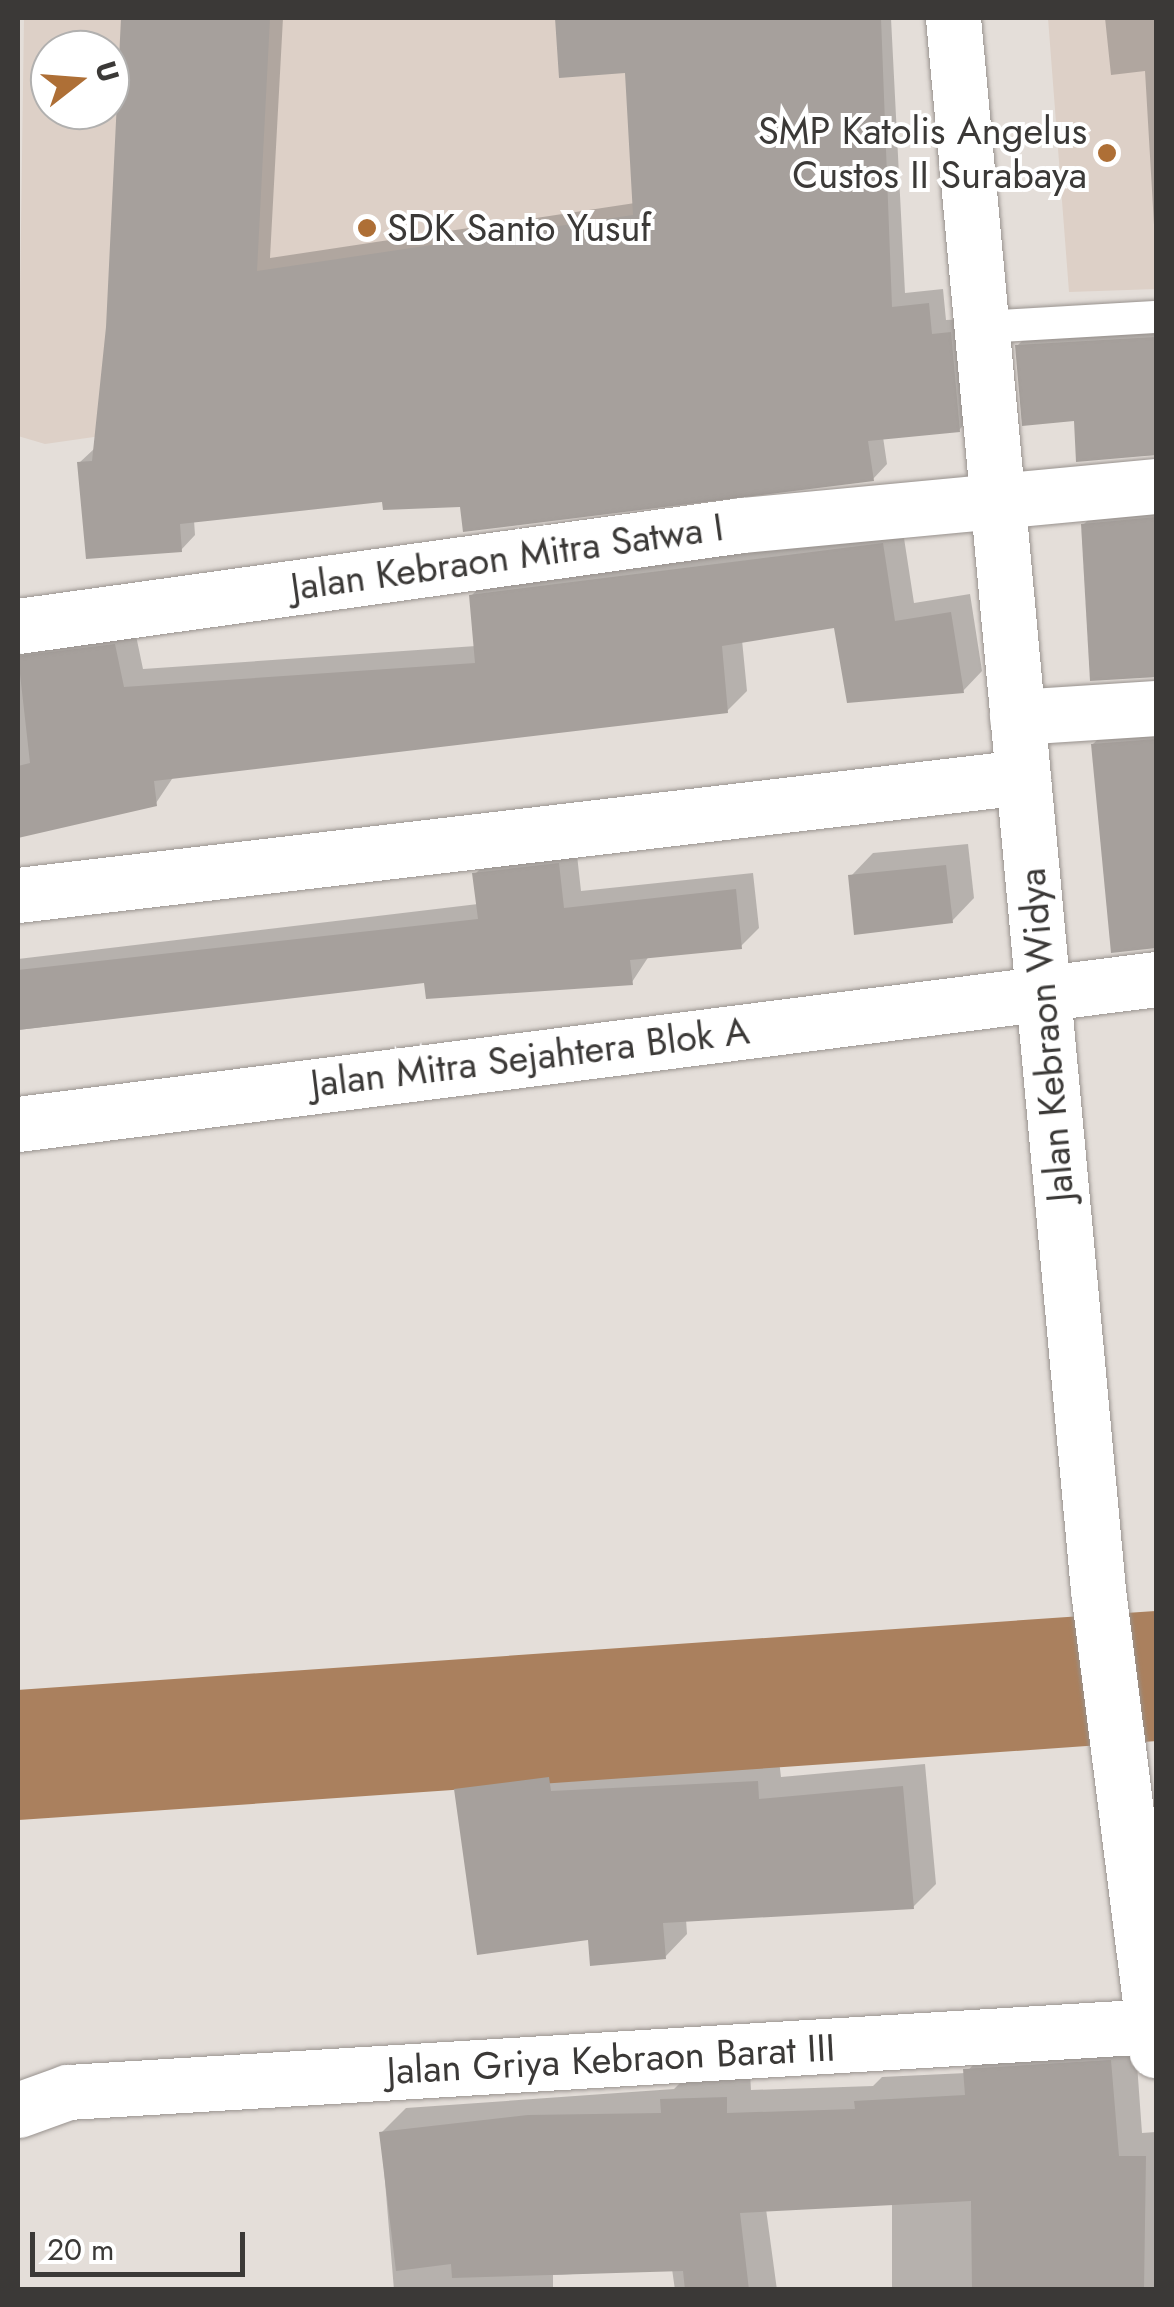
<!DOCTYPE html>
<style>
body{margin:0}
#map{position:relative;width:1174px;height:2307px;overflow:hidden;background:#e4ded9;font-family:Jost,sans-serif}
div>[style]{position:absolute}
[style*='--x']{left:calc(var(--x)*1px);top:calc(var(--y)*1px);width:calc(var(--w)*1px);rotate:calc(var(--a)*1deg)}
.built>*{inset:0;background:#ddd0c7}
.shadow>*{inset:0;background:#0003}
.river>*{height:130px;margin:-65px;padding:0 65px;transform-origin:65px;border-radius:65px;background:#aa805e}
.building>*{inset:0;background:#a6a09c}
.roads{filter:drop-shadow(0 0 2px #98928e) drop-shadow(0 0 2px #98928e)}
.lane>*{height:32px;margin:-16px;padding:0 16px;transform-origin:16px;border-radius:16px;background:#fff}
.street>*{height:55px;margin:-27.5px;padding:0 27.5px;transform-origin:27.5px;border-radius:27.5px;background:#fff}
.dots>*{width:28px;height:28px;translate:-50% -50%;box-sizing:border-box;border:5px solid #fff;border-radius:50%}
span{translate:-50% -50%;white-space:nowrap;text-align:center;line-height:1.15;-webkit-text-stroke:8px #fff;paint-order:stroke}
.poi-label{font-size:38px;color:#3b3937}
.right{translate:-100% -50%;text-align:right}
.left{translate:0 -50%;text-align:left}
.street-label{font-size:38px;color:#3b3937}
.frame{position:absolute;inset:0;border:20px solid #3b3937;pointer-events:none}
.north{position:absolute;left:30px;top:30px;width:100px;height:100px;box-sizing:border-box;background:#fff;border:2px solid #b1b0af;border-radius:50%;rotate:73deg;font-size:28px;font-weight:700;line-height:40px;text-align:center;color:#3b3937}
.north::after{content:'';display:block;margin:auto;width:35px;height:45px;background:#ae6f36;clip-path:polygon(50% 0,100% 100%,50% 72%,0 100%)}
.scale{position:absolute;left:30px;top:2232px;width:215px;height:45px;box-sizing:border-box;border:5px solid #3b3937;border-top:0;padding-left:12px;font-size:30px;line-height:35px;white-space:nowrap;color:#3b3937;-webkit-text-stroke:8px #fff;paint-order:stroke}
</style>
<div id="map">
<div class="built">
<div style="clip-path:polygon(evenodd,24px 18px,695px 18px,730px 346px,45px 444px,18px 436px,24px 18px,50px 50px,110px 50px,110px 110px,50px 110px,50px 50px)"></div>
<div style="clip-path:polygon(1048px 18px,1156px 18px,1156px 289px,1069px 292px)"></div>
</div>
<div class="shadow">
<div style="clip-path:polygon(124px 18px,283px 18px,270px 258px,635px 203px,627px 71px,562px 75px,558px 18px,891px 18px,905px 293px,943px 289px,946px 320px,964px 319px,973px 415px,959px 430px,883px 437px,887px 464px,873px 479px,463px 504px,384px 499px,194px 520px,195px 535px,181px 550px,79px 463px,94px 449px,108px 328px)"></div>
<div style="clip-path:polygon(1105px 18px,1156px 18px,1156px 259px,1145px 71px,1111px 75px)"></div>
<div style="clip-path:polygon(1156px 317px,1156px 455px,1079px 459px,1076px 419px,1017px 346px,1039px 324px)"></div>
<div style="clip-path:polygon(1156px 496px,1156px 677px,1092px 678px,1083px 525px,1105px 503px)"></div>
<div style="clip-path:polygon(902px 525px,914px 603px,970px 594px,982px 671px,963px 691px,836px 626px,742px 640px,747px 691px,727px 711px,174px 776px,156px 803px,18px 836px,18px 629px,134px 626px,143px 669px,476px 646px,471px 596px,491px 576px)"></div>
<div style="clip-path:polygon(1156px 718px,1156px 896px,1109px 901px,1093px 744px,1116px 722px)"></div>
<div style="clip-path:polygon(968px 844px,974px 898px,952px 921px,851px 876px,873px 853px)"></div>
<div style="clip-path:polygon(576px 846px,581px 891px,753px 873px,759px 928px,741px 946px,649px 956px,632px 982px,426px 980px,18px 1030px,18px 959px,478px 904px,475px 874px,493px 856px)"></div>
<div style="clip-path:polygon(571px 1755px,573px 1770px,779px 1760px,781px 1777px,925px 1764px,936px 1884px,913px 1907px,686px 1919px,687px 1934px,665px 1957px,591px 1937px,457px 1790px,479px 1768px)"></div>
<div style="clip-path:polygon(1135px 2036px,1142px 2133px,1156px 2132px,1156px 2290px,892px 2290px,892px 2203px,766px 2209px,777px 2290px,675px 2290px,672px 2269px,553px 2275px,553px 2290px,394px 2290px,381px 2133px,406px 2108px,674px 2089px,687px 2076px,750px 2073px,751px 2090px,873px 2086px,882px 2077px,966px 2073px,990px 2045px)"></div>
</div>
<div class="river">
<div style="--x:18;--y:1755;--w:1141;--a:-3.97"></div>
</div>
<div class="building">
<div style="clip-path:polygon(121px 18px,270px 18px,257px 271px,633px 215px,625px 73px,559px 78px,555px 18px,881px 18px,892px 307px,929px 303px,932px 334px,951px 332px,960px 432px,868px 441px,874px 481px,463px 532px,460px 507px,383px 510px,382px 502px,180px 524px,182px 552px,86px 559px,77px 462px,92px 461px,106px 327px)"></div>
<div style="clip-path:polygon(1156px 337px,1156px 455px,1076px 462px,1074px 421px,1022px 426px,1015px 345px)"></div>
<div style="clip-path:polygon(1156px 517px,1156px 677px,1090px 681px,1081px 524px)"></div>
<div style="clip-path:polygon(883px 543px,895px 621px,951px 612px,964px 693px,847px 703px,834px 628px,722px 646px,728px 713px,154px 781px,157px 806px,18px 838px,18px 766px,30px 763px,18px 656px,115px 644px,124px 687px,475px 663px,469px 595px)"></div>
<div style="clip-path:polygon(1156px 739px,1156px 948px,1111px 953px,1091px 744px)"></div>
<div style="clip-path:polygon(559px 863px,564px 908px,736px 889px,742px 949px,630px 960px,633px 985px,426px 999px,424px 983px,18px 1030px,18px 970px,478px 919px,472px 873px)"></div>
<div style="clip-path:polygon(946px 865px,953px 923px,854px 935px,848px 875px)"></div>
<div style="clip-path:polygon(549px 1777px,551px 1791px,758px 1781px,759px 1799px,903px 1786px,914px 1909px,663px 1923px,666px 1959px,590px 1966px,588px 1940px,477px 1955px,454px 1789px)"></div>
<div style="clip-path:polygon(1111px 2060px,1119px 2156px,1146px 2156px,1144px 2290px,972px 2290px,971px 2201px,740px 2213px,749px 2290px,685px 2290px,683px 2271px,452px 2278px,451px 2264px,396px 2271px,379px 2132px,528px 2115px,661px 2113px,660px 2099px,727px 2097px,727px 2113px,855px 2109px,854px 2101px,965px 2095px,963px 2069px)"></div>
</div>
<div class="roads">
<div class="lane">
<div style="--x:982;--y:327;--w:174;--a:-3.3"></div>
</div>
<div class="street">
<div style="--x:953;--y:18;--w:1579;--a:84.73"></div>
<div style="--x:1098;--y:1590;--w:464;--a:82.8"></div>
<div style="--x:18;--y:626;--w:731;--a:-7.94"></div>
<div style="--x:742;--y:525;--w:416;--a:-5.4"></div>
<div style="--x:1017;--y:717;--w:139;--a:-3.7"></div>
<div style="--x:18;--y:895;--w:1012;--a:-6.7"></div>
<div style="--x:18;--y:1124;--w:1147;--a:-7.26"></div>
<div style="--x:18;--y:2110;--w:53;--a:-19.8"></div>
<div style="--x:68;--y:2092;--w:1088;--a:-3.48"></div>
</div>
</div>
<div class="dots">
<div style="left:1107px;top:153px;background:#ae6f36"></div>
<div style="left:367px;top:228px;background:#ae6f36"></div>
</div>
<div class="poi-label">
<span class="right" style="left:1087px;top:153px">SMP Katolis Angelus<br>Custos II Surabaya</span>
<span class="left" style="left:387px;top:228px">SDK Santo Yusuf</span>
</div>
<div class="street-label">
<span style="left:507px;top:557px;rotate:-8deg">Jalan Kebraon Mitra Satwa I</span>
<span style="left:1046px;top:1035px;rotate:-95deg">Jalan Kebraon Widya</span>
<span style="left:530px;top:1057px;rotate:-7deg">Jalan Mitra Sejahtera Blok A</span>
<span style="left:611px;top:2059px;rotate:-3deg">Jalan Griya Kebraon Barat III</span>
</div>
<div class="frame"></div>
<div class="north">U</div>
<div class="scale">20 m</div>
</div>
